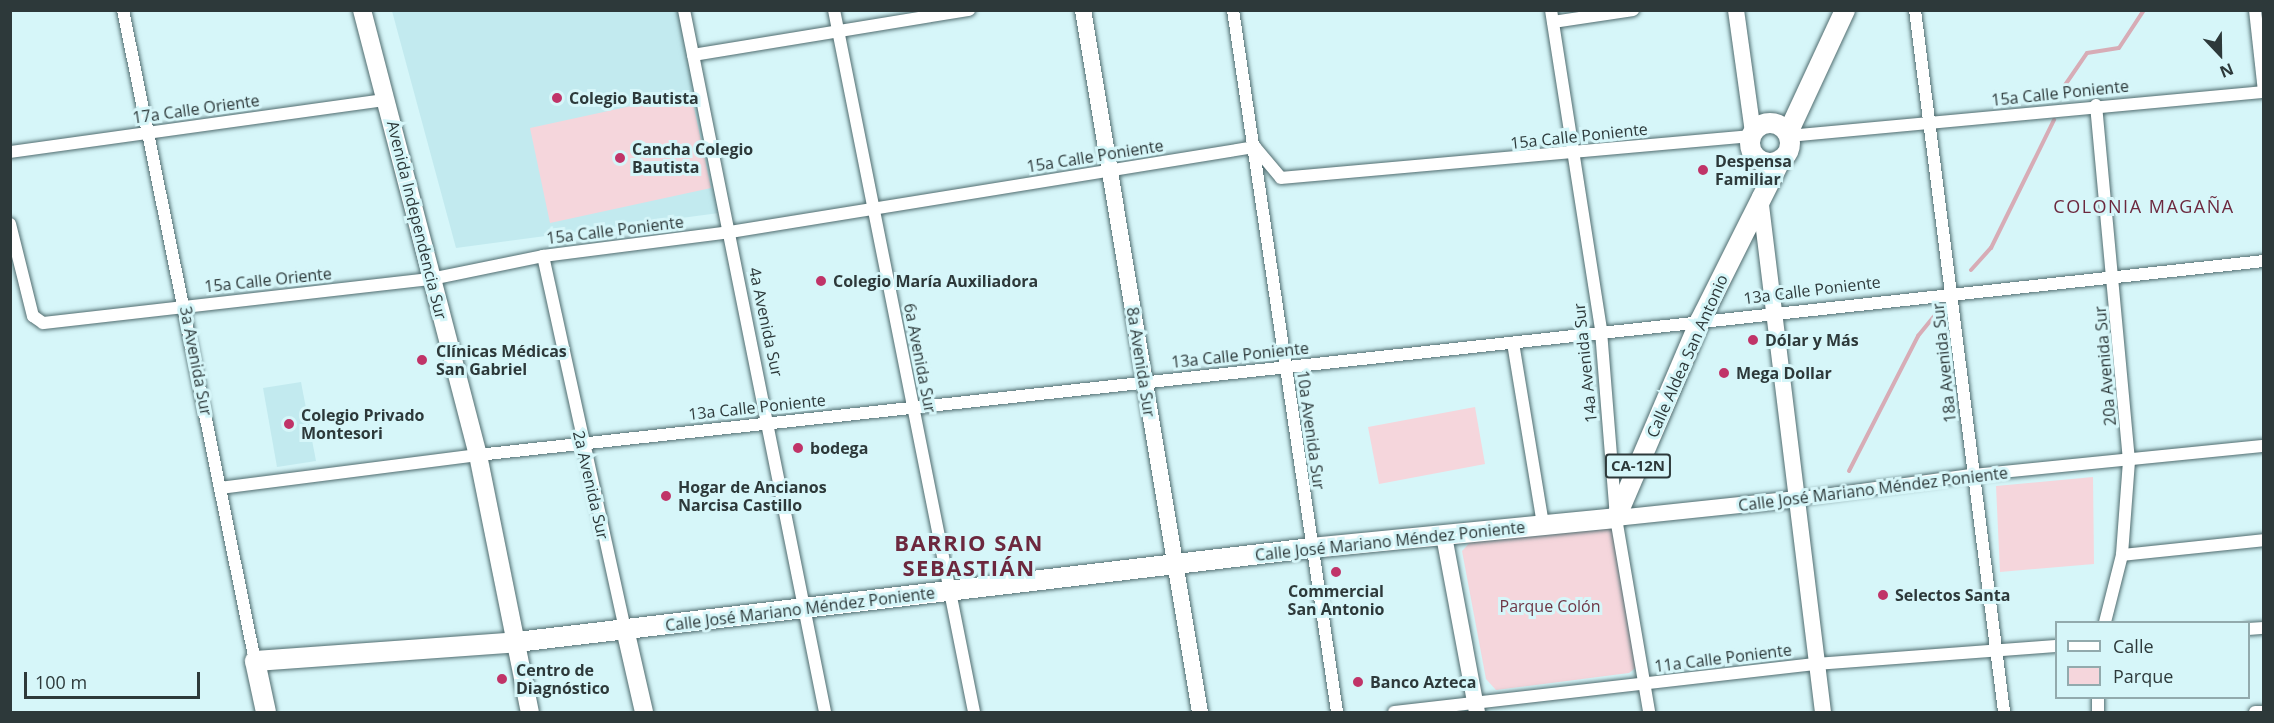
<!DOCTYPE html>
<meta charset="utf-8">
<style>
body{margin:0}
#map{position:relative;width:2274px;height:723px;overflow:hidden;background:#d6f6f9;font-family:"Open Sans",sans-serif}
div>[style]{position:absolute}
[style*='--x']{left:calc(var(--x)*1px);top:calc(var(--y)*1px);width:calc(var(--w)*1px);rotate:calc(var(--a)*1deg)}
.built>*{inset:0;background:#c2eaef}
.green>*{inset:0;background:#f5d6dc}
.stream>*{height:4px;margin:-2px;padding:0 2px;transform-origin:2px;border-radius:2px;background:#d7acb6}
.roads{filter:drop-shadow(0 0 2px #506c6f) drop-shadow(0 0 2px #506c6f)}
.minor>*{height:12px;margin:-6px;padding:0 6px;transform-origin:6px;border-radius:6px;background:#fff}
.tertiary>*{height:16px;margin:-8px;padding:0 8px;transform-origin:8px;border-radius:8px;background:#fff}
.secondary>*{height:18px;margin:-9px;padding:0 9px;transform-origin:9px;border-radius:9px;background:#fff}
.primary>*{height:20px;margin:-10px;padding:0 10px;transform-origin:10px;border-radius:10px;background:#fff}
.primary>.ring{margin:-10px;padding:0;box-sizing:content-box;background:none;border:20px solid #fff;border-radius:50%}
.dots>*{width:16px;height:16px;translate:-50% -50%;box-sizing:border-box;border:3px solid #d6f6f9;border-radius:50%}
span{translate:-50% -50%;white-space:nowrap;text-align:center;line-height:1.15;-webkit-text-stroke:6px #d6f6f9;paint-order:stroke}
.shield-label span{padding:2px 4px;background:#d6f6f9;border:2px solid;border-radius:4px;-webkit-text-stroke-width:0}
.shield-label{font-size:15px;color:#2d393a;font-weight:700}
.street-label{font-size:16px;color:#2d393a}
.poi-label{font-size:16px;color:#2d393a;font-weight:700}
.left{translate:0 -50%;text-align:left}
.park-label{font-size:16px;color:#6e3646}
.neighbourhood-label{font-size:18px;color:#6c283e;letter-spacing:1.5px}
.district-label{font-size:22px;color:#6c283e;font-weight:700;letter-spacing:1.5px}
.frame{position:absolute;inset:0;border:12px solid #2d393a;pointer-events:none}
.legend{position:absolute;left:2055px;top:621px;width:195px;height:78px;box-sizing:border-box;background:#d6f6f9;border:2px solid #92aaad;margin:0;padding:8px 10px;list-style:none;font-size:18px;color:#2d393a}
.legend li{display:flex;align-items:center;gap:12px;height:30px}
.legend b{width:30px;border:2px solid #92aaad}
.north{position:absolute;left:2190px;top:24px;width:60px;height:60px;-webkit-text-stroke:4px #d6f6f9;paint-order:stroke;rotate:158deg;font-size:16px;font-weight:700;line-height:24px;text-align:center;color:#2d393a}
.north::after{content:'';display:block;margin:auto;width:21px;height:27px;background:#2d393a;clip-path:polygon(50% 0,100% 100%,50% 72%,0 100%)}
.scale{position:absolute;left:24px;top:672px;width:176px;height:27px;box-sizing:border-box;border:3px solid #2d393a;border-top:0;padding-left:8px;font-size:18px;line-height:21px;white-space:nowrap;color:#2d393a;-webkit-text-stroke:4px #d6f6f9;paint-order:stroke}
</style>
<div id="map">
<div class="built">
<div style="clip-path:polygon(392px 11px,681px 11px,719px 213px,456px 248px)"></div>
<div style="clip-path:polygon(301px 382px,316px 461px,277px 467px,263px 388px)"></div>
</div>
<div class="green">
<div style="clip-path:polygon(691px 93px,711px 188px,550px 223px,530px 128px)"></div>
<div style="clip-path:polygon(1475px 407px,1485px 464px,1379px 484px,1368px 427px)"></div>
<div style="clip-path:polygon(2093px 477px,2094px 564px,2000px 572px,1996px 486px)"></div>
<div style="clip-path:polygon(1610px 521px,1619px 531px,1638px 666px,1629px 673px,1496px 690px,1486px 679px,1462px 551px,1475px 537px)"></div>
</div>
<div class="stream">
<div style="--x:2063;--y:88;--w:42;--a:-55.6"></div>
<div style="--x:2087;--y:53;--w:32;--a:-9"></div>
<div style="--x:2119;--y:48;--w:45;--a:-56.7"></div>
<div style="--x:1971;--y:270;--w:30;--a:-48"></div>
<div style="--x:1991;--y:248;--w:143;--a:-63.8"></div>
<div style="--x:1849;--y:471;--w:152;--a:-62.9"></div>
<div style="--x:1918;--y:336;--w:40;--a:-51"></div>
</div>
<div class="roads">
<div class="minor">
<div style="--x:123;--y:10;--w:664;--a:78.54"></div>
<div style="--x:684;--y:10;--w:716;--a:78.64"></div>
<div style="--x:834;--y:10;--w:716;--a:78.72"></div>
<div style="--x:1233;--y:10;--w:710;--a:81.57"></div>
<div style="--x:1551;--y:10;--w:325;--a:81.1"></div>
<div style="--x:1601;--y:331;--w:188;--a:85.4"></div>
<div style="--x:1616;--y:518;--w:197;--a:80.3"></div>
<div style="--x:1915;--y:10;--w:708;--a:82.77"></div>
<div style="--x:2255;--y:10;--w:81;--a:83.7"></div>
<div style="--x:1553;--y:22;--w:81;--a:-8.5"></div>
<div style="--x:693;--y:55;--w:280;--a:-9.3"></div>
<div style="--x:2096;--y:105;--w:358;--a:84.7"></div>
<div style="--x:2129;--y:461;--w:94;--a:94.3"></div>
<div style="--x:2122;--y:555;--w:69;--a:104.2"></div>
<div style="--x:1789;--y:136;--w:477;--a:-5.3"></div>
<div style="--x:10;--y:152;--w:381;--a:-7.9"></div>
<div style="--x:10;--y:224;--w:95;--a:76"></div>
<div style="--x:33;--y:316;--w:12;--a:35"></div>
<div style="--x:43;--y:323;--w:390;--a:-6.5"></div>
<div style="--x:431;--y:279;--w:114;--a:-11.6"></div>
<div style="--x:543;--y:256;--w:189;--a:-7.3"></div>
<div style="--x:730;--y:232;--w:532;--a:-9.2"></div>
<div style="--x:1255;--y:147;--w:40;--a:50"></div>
<div style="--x:1281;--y:178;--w:472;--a:-5.1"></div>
<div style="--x:543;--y:256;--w:382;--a:77.6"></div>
<div style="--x:1513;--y:343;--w:183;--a:80.6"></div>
<div style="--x:220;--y:488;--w:260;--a:-7.3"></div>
<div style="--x:478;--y:455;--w:1797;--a:-6.2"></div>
<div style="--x:1796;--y:499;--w:178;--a:-7.8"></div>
<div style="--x:1972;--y:475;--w:293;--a:-5.7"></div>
<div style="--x:2122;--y:555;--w:143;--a:-6"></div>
<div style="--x:2248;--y:629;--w:16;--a:-4"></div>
<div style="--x:2098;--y:698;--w:14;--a:90"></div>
<div style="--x:1394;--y:712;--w:424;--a:-6.5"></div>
<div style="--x:1815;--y:664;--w:242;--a:-4.3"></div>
<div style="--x:2255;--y:712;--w:9;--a:0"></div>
</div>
<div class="tertiary">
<div style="--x:1083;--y:10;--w:712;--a:80.54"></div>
<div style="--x:1736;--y:10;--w:123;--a:82.1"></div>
<div style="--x:1760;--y:197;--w:519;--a:83.03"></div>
<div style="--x:1616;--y:518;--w:181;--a:-6"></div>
<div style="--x:1444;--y:536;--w:179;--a:79.4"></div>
</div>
<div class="secondary">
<div style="--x:362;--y:10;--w:460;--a:75.4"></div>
<div style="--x:478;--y:455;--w:262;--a:78.6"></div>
<div style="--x:625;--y:629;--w:85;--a:77.1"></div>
</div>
<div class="primary">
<div class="ring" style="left:1750px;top:123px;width:20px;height:20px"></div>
<div style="--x:1788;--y:133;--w:136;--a:-65.1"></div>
<div style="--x:266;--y:712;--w:52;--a:-102.2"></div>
<div style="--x:255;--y:661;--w:263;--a:-4.1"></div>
<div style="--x:517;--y:642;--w:800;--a:-6.75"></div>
<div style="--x:1311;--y:548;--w:306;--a:-5.6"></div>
<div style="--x:1616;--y:518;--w:214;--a:-66.9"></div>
<div style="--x:1700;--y:321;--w:181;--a:-63.4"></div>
</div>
</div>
<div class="dots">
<div style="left:557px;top:98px;background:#c03468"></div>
<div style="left:620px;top:158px;background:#c03468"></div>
<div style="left:1703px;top:170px;background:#c03468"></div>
<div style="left:821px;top:281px;background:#c03468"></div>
<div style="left:1753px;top:340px;background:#c03468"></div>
<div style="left:422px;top:360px;background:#c03468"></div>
<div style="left:1724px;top:373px;background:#c03468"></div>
<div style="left:289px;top:424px;background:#c03468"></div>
<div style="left:798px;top:448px;background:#c03468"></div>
<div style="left:666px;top:496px;background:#c03468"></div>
<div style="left:1336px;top:572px;background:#c03468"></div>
<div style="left:1883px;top:595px;background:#c03468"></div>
<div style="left:502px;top:679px;background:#c03468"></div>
<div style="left:1358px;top:682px;background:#c03468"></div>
</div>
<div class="shield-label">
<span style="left:1638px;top:466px">CA-12N</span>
</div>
<div class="street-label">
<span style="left:2060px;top:93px;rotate:-6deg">15a Calle Poniente</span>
<span style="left:196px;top:109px;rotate:-8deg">17a Calle Oriente</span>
<span style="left:1579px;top:136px;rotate:-6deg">15a Calle Poniente</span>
<span style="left:1095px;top:156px;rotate:-9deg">15a Calle Poniente</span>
<span style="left:417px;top:220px;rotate:76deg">Avenida Independencia Sur</span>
<span style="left:615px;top:230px;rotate:-7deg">15a Calle Poniente</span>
<span style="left:268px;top:280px;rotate:-6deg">15a Calle Oriente</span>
<span style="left:1812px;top:290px;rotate:-7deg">13a Calle Poniente</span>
<span style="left:766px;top:322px;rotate:78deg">4a Avenida Sur</span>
<span style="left:1240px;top:355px;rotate:-6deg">13a Calle Poniente</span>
<span style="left:1687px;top:356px;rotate:-66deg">Calle Aldea San Antonio</span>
<span style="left:920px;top:358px;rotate:79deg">6a Avenida Sur</span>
<span style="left:196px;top:361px;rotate:79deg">3a Avenida Sur</span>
<span style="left:1141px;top:362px;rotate:81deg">8a Avenida Sur</span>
<span style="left:1585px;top:363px;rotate:-96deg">14a Avenida Sur</span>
<span style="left:1944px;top:363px;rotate:-96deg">18a Avenida Sur</span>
<span style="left:2105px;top:366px;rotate:-95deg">20a Avenida Sur</span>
<span style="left:757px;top:407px;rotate:-6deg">13a Calle Poniente</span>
<span style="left:1311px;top:430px;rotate:82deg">10a Avenida Sur</span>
<span style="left:591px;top:485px;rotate:77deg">2a Avenida Sur</span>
<span style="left:1873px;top:489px;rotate:-7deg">Calle José Mariano Méndez Poniente</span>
<span style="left:1390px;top:541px;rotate:-6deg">Calle José Mariano Méndez Poniente</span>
<span style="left:800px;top:609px;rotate:-7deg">Calle José Mariano Méndez Poniente</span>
<span style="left:1723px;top:658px;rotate:-7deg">11a Calle Poniente</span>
</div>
<div class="poi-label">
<span class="left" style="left:569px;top:98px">Colegio Bautista</span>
<span class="left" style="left:632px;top:158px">Cancha Colegio<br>Bautista</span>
<span class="left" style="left:1715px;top:170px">Despensa<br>Familiar</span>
<span class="left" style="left:833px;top:281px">Colegio María Auxiliadora</span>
<span class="left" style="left:1765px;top:340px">Dólar y Más</span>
<span class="left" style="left:436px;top:360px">Clínicas Médicas<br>San Gabriel</span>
<span class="left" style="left:1736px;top:373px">Mega Dollar</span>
<span class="left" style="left:301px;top:424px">Colegio Privado<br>Montesori</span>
<span class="left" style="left:810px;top:448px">bodega</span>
<span class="left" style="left:678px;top:496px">Hogar de Ancianos<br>Narcisa Castillo</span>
<span style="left:1336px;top:600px">Commercial<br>San Antonio</span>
<span class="left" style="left:1895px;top:595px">Selectos Santa</span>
<span class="left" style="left:516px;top:679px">Centro de<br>Diagnóstico</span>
<span class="left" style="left:1370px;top:682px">Banco Azteca</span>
</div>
<div class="park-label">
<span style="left:1550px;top:606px">Parque Colón</span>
</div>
<div class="neighbourhood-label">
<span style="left:2144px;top:206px">COLONIA MAGAÑA</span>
</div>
<div class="district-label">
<span style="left:969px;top:555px">BARRIO SAN<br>SEBASTIÁN</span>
</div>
<div class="frame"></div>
<ul class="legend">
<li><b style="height:8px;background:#fff"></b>Calle</li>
<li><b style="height:16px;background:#f5d6dc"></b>Parque</li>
</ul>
<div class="north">N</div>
<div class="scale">100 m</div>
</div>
